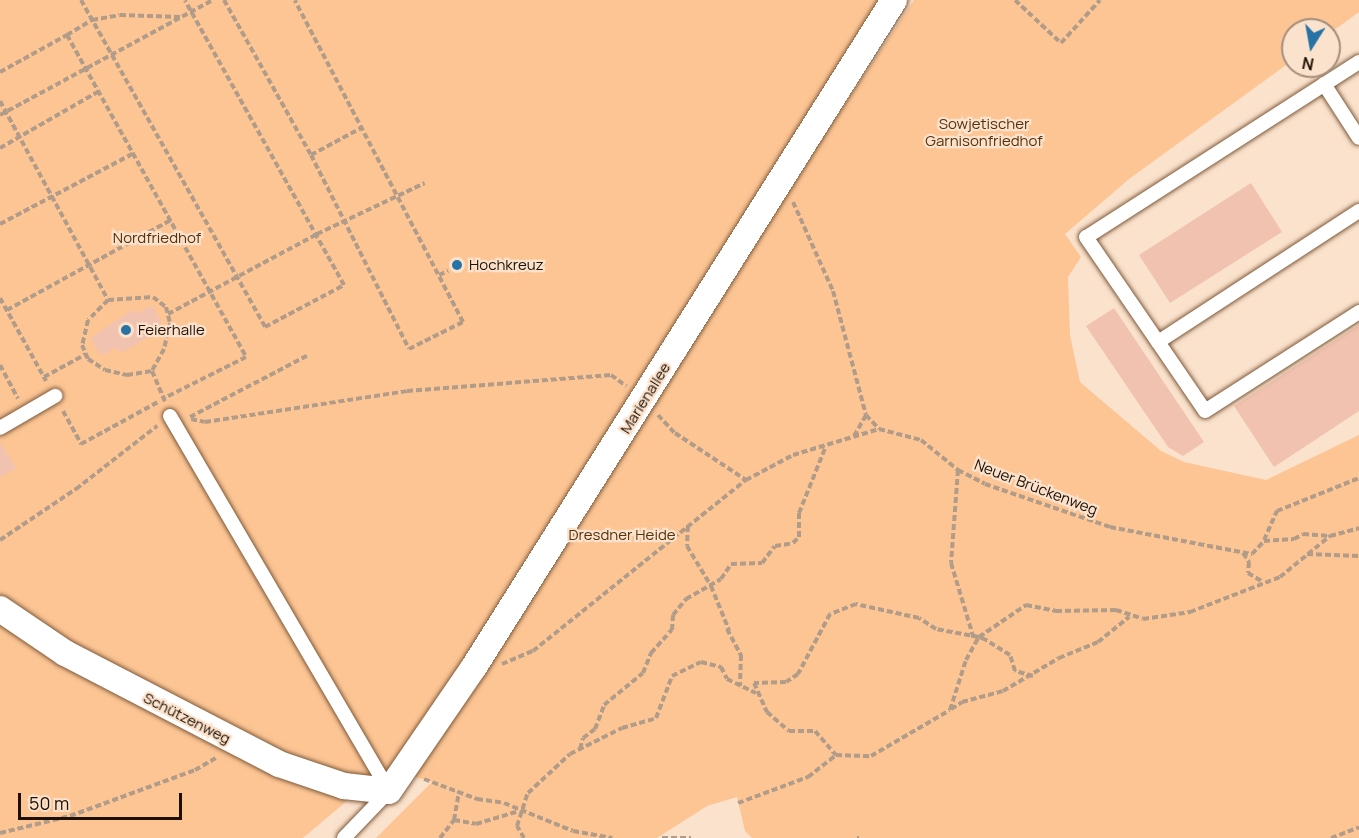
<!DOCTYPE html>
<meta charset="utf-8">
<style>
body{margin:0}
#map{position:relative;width:1359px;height:838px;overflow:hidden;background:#fbe2cc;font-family:Manrope,sans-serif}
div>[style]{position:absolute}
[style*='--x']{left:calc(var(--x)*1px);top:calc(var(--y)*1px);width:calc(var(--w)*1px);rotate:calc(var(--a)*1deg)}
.green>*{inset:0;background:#fdc594}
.building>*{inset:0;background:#f1c2af}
.path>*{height:4px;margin-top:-2px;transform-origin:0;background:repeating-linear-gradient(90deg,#b19c89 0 6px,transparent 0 9px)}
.roads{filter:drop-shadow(0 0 2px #7e5a3a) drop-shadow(0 0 2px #7e5a3a)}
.lane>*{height:14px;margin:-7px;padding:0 7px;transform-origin:7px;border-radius:7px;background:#fff}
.street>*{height:26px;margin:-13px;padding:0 13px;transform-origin:13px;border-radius:13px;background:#fff}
.dots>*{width:16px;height:16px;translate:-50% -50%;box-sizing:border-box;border:3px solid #fbe2cc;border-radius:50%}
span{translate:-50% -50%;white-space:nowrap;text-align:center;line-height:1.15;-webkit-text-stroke:4.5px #fbe2cc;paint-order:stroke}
.park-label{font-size:15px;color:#55320c}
.poi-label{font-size:15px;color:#1e1004}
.left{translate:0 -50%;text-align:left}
.street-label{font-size:15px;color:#1e1004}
.north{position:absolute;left:1281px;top:18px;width:60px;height:60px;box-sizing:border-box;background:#fbe2cc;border:2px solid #a38e7c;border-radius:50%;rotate:191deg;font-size:16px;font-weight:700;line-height:24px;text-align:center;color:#1e1004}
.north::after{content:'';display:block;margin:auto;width:21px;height:27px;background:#2773a6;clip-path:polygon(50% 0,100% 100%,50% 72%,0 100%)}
.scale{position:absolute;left:18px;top:793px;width:164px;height:27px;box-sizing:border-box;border:3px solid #1e1004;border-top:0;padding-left:8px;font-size:18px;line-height:21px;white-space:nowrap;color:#1e1004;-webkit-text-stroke:4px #fbe2cc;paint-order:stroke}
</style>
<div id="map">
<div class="green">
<div style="clip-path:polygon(0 0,879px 0,783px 164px,796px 178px,914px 0,1359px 0,1359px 12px,1329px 34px,1329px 30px,1293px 30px,1293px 60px,1129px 179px,1065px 234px,1081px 257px,1068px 277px,1070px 335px,1080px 382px,1161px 451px,1184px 462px,1266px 480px,1359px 435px,1359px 838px,752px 838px,745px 831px,737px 797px,707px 806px,657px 838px,376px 838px,432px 782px,386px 768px,303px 838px,0 838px)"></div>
</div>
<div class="building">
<div style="clip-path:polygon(1251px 183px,1282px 232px,1170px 303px,1139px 255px)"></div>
<div style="clip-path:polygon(152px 305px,162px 323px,146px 331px,149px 337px,120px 353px,116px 347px,101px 356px,91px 338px,133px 309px,136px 314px)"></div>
<div style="clip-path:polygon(1114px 308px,1204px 442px,1183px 456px,1168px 447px,1086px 326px)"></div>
<div style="clip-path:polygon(1359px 325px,1359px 411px,1274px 467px,1234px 406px)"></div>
<div style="clip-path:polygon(0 442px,16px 468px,0 477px)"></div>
</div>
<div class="path">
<div style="--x:81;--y:0;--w:375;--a:60.6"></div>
<div style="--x:265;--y:327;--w:89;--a:-28"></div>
<div style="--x:344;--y:285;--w:326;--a:-119.2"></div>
<div style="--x:224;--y:0;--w:178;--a:60.7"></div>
<div style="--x:311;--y:155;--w:217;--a:63.2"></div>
<div style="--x:409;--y:349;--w:60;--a:-26.6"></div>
<div style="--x:463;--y:322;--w:363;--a:-117.6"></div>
<div style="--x:1015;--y:0;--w:63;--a:43.1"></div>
<div style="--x:1061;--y:43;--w:58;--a:-47.8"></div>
<div style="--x:67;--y:35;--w:29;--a:-31"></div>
<div style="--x:92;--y:20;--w:28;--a:-10"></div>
<div style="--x:120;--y:15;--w:60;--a:1.9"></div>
<div style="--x:0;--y:72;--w:77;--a:-28.9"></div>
<div style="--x:67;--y:35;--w:368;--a:60.9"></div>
<div style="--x:246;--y:357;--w:92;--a:153.4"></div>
<div style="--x:0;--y:101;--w:226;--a:61.5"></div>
<div style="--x:108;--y:300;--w:45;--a:-3.8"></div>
<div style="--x:153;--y:297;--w:16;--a:38"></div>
<div style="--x:166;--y:307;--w:16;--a:76"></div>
<div style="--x:170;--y:323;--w:27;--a:103"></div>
<div style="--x:164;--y:349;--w:25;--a:119"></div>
<div style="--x:152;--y:371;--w:33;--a:67"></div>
<div style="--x:0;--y:115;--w:242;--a:-28.4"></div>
<div style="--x:0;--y:148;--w:114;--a:-29.9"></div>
<div style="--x:311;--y:155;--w:59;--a:-28.3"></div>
<div style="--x:793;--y:202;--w:98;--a:65.8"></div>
<div style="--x:833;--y:291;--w:128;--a:75.1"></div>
<div style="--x:866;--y:415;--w:19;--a:47"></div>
<div style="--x:0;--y:224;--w:152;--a:-27.9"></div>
<div style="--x:439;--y:275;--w:10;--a:-24"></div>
<div style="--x:0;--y:298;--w:95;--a:61"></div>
<div style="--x:108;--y:300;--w:28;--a:135"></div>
<div style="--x:88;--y:320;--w:26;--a:103"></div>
<div style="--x:82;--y:345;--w:15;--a:67"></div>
<div style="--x:88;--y:359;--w:20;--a:33"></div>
<div style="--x:105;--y:370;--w:23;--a:13"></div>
<div style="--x:127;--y:375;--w:25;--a:-9"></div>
<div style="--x:7;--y:310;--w:187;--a:-28.8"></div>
<div style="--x:168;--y:314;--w:169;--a:-28.2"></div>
<div style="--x:317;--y:234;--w:119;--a:-25.3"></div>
<div style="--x:0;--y:365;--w:38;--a:62"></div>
<div style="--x:44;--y:377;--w:48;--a:-28.7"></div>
<div style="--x:63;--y:411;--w:38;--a:61"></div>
<div style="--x:81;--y:444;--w:88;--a:-28.6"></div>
<div style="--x:658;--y:415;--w:25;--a:47"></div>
<div style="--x:675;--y:433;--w:85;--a:33.5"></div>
<div style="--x:190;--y:417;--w:133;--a:-27.7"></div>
<div style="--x:191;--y:419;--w:14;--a:12"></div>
<div style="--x:205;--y:422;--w:204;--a:-8.7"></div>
<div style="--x:407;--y:391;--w:205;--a:-4.5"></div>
<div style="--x:611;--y:375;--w:19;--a:36"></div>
<div style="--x:854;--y:436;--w:24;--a:-60"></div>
<div style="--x:958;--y:470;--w:93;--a:94.3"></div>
<div style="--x:951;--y:563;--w:79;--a:73.2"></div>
<div style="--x:688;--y:526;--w:20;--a:93"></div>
<div style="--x:687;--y:546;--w:47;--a:59"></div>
<div style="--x:711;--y:586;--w:48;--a:67.8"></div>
<div style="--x:0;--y:540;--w:92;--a:-33.9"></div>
<div style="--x:76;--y:489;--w:103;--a:-37.9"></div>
<div style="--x:1264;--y:540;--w:32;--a:-66"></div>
<div style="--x:1277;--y:511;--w:88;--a:-21.9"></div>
<div style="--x:1243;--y:553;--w:11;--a:56"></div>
<div style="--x:1249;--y:562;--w:11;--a:95"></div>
<div style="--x:1248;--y:573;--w:17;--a:31"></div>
<div style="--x:1307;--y:554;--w:52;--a:2.2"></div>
<div style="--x:727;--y:629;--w:30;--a:62"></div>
<div style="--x:741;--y:655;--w:31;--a:92"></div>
<div style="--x:502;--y:664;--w:34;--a:-23"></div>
<div style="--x:533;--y:651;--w:273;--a:-38.8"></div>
<div style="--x:746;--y:480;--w:53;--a:-28"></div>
<div style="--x:793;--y:455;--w:90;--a:-16.8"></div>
<div style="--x:879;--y:429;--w:43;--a:14.7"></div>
<div style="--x:921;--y:440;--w:48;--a:39"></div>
<div style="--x:958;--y:470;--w:30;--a:27"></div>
<div style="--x:985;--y:484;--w:132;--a:19"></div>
<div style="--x:1110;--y:527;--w:145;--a:10.8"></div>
<div style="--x:1252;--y:554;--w:18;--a:-47"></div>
<div style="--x:1264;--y:541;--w:30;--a:-4"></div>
<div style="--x:1294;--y:539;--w:10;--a:-29"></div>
<div style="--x:1303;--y:534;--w:27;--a:4"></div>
<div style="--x:1330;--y:536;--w:30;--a:-15"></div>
<div style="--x:1033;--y:676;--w:19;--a:-164"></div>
<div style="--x:1015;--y:671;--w:17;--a:-107"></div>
<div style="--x:1010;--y:655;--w:31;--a:-148"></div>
<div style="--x:984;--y:639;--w:5;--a:-158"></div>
<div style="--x:979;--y:637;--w:44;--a:-169.5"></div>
<div style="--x:936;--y:629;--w:20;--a:-147"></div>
<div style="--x:919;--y:618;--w:65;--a:-167.5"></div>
<div style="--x:856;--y:604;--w:28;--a:159"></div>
<div style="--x:830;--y:614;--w:68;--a:118.1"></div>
<div style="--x:798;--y:674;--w:14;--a:146"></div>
<div style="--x:786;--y:682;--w:32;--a:178"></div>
<div style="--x:754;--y:683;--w:32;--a:66"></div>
<div style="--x:767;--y:712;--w:29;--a:41"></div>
<div style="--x:789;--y:731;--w:26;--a:0"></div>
<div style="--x:815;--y:731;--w:32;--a:49"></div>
<div style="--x:836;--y:755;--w:35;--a:2"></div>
<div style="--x:871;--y:756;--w:91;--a:-30.2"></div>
<div style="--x:950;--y:710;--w:52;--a:-72.3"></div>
<div style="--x:966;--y:660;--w:26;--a:-61"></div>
<div style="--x:979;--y:637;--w:57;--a:-34.2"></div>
<div style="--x:1026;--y:605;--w:31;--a:11"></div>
<div style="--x:1056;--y:611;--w:60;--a:-1"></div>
<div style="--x:1116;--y:610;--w:28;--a:18"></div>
<div style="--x:1143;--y:619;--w:48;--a:-8.5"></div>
<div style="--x:1190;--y:612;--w:97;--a:-21.3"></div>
<div style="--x:1280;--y:577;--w:65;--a:-39.4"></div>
<div style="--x:951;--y:709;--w:13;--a:-32"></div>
<div style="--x:962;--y:702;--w:42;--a:-15"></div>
<div style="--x:1003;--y:691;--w:65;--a:-30.5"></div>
<div style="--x:1059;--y:658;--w:42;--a:-22.3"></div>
<div style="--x:1098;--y:642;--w:40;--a:-39"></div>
<div style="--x:580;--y:749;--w:11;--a:-75"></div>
<div style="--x:583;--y:738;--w:15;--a:-37"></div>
<div style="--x:595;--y:729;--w:26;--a:-69"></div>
<div style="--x:604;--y:705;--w:50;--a:-39.4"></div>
<div style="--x:643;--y:673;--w:22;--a:-68"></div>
<div style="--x:651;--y:653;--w:31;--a:-48"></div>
<div style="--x:672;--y:630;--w:15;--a:-86"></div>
<div style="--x:673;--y:615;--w:21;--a:-51"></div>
<div style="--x:686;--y:599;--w:40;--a:-29.7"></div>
<div style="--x:721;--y:579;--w:18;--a:-56"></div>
<div style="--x:731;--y:564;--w:31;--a:-2"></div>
<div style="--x:762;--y:563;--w:21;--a:-53"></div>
<div style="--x:775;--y:546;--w:18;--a:-9"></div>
<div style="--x:793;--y:543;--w:8;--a:-45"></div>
<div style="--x:799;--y:537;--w:24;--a:-90"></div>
<div style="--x:799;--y:513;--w:72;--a:-68.1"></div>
<div style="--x:424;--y:779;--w:57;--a:20.7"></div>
<div style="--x:477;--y:799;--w:27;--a:8"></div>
<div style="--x:504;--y:803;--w:74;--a:22.1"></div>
<div style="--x:573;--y:831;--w:40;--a:10"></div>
<div style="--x:738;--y:803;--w:75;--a:-20.4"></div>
<div style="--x:808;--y:777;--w:36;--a:-38"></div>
<div style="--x:454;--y:820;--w:29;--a:-80"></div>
<div style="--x:0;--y:833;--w:72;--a:-13.7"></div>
<div style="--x:70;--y:816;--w:133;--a:-20.2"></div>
<div style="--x:195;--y:770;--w:24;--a:-30"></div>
<div style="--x:440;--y:838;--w:23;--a:-52"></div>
<div style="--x:454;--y:820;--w:22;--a:10"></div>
<div style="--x:476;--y:824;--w:45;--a:-16.8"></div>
<div style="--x:524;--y:838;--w:14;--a:-120"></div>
<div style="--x:517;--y:826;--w:35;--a:-72"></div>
<div style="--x:528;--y:793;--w:57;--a:-42.9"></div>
<div style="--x:570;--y:754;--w:58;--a:-26.6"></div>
<div style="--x:622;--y:728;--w:35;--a:-16"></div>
<div style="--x:656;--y:718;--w:45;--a:-69.1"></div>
<div style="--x:672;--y:676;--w:32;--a:-26"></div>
<div style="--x:701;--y:662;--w:21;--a:14"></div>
<div style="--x:721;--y:667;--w:13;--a:63"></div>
<div style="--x:727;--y:679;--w:32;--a:26"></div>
<div style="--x:662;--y:838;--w:29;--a:0"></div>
<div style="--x:857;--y:838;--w:2;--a:0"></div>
<div style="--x:1331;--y:838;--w:30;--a:-21"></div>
</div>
<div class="roads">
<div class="lane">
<div style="--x:1359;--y:62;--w:324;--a:147.3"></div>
<div style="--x:1086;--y:237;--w:127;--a:55.6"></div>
<div style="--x:1158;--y:342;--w:240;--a:-33.1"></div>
<div style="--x:1324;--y:84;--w:64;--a:57.1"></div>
<div style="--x:1158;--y:342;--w:83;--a:55.7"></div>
<div style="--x:1205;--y:411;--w:183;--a:-32.7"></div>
<div style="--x:170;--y:416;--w:434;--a:59.7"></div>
<div style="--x:389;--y:791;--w:65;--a:133.8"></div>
<div style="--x:0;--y:428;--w:64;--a:-30.2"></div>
</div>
<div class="street">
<div style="--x:0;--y:609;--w:78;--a:34.1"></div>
<div style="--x:65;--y:653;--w:241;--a:27.4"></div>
<div style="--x:279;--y:764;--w:69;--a:18.7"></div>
<div style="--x:344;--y:786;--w:45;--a:6.3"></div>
<div style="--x:389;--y:791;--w:150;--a:-55.6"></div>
<div style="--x:474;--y:667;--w:788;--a:-57.8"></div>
</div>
</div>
<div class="dots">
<div style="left:457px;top:265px;background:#2773a6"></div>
<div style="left:126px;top:330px;background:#2773a6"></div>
</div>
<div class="park-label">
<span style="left:984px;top:132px">Sowjetischer<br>Garnisonfriedhof</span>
<span style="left:157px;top:238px">Nordfriedhof</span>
<span style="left:622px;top:535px">Dresdner Heide</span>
</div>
<div class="poi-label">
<span class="left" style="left:469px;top:265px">Hochkreuz</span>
<span class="left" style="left:138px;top:330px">Feierhalle</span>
</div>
<div class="street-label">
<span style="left:645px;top:398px;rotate:-58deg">Marienallee</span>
<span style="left:1036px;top:487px;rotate:21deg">Neuer Brückenweg</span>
<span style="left:187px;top:718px;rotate:27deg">Schützenweg</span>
</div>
<div class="north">N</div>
<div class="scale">50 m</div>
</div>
